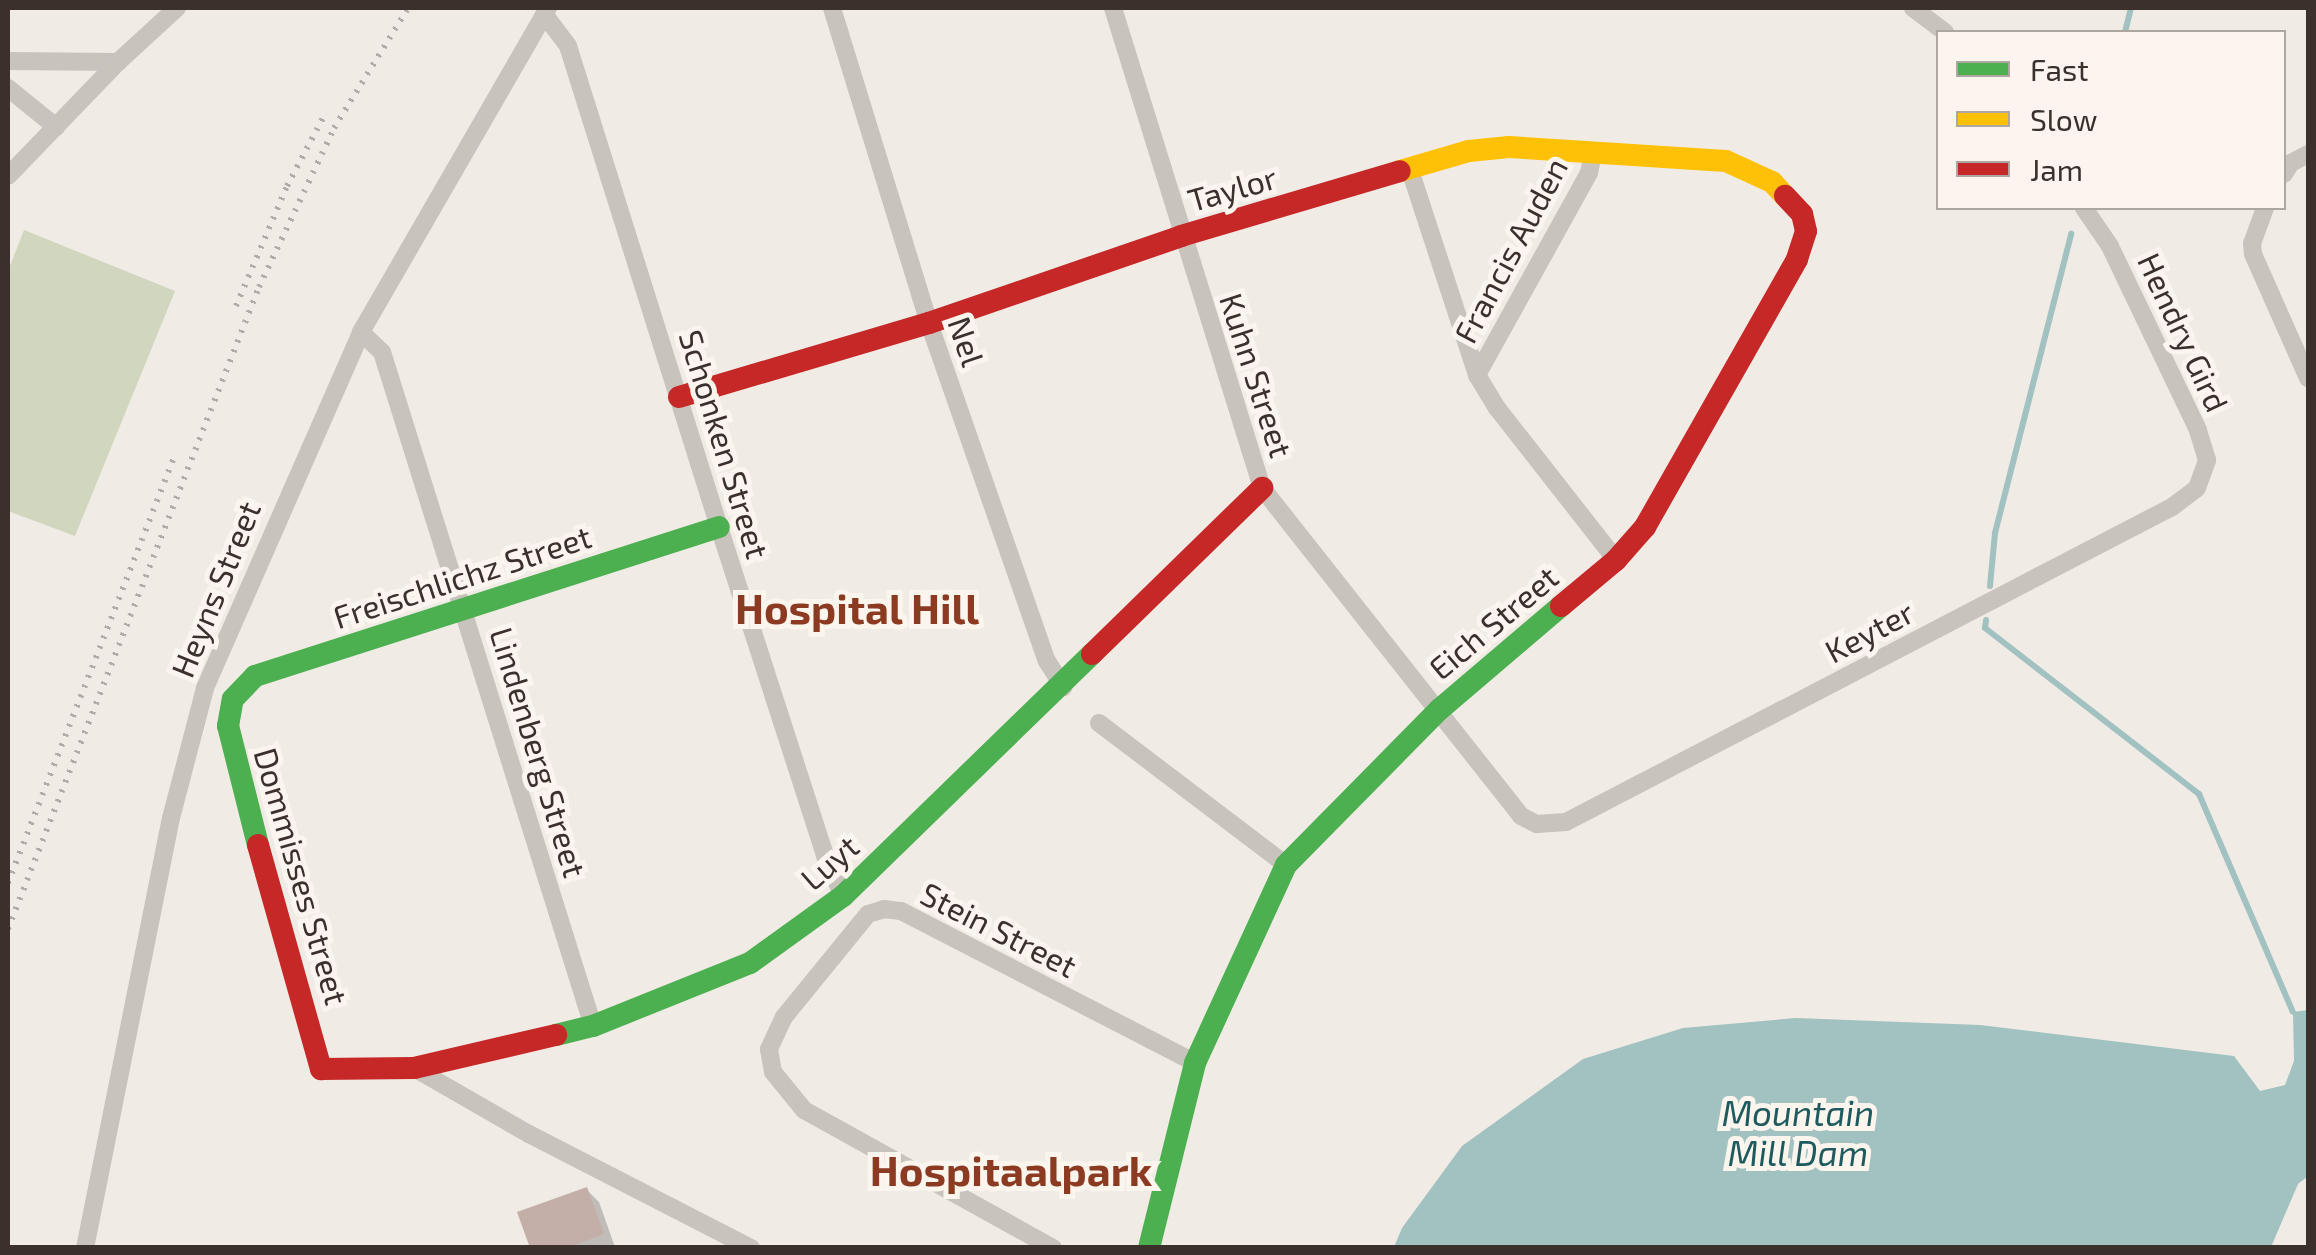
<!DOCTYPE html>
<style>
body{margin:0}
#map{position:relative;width:2316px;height:1255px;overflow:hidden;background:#f0ebe5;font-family:"Exo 2",sans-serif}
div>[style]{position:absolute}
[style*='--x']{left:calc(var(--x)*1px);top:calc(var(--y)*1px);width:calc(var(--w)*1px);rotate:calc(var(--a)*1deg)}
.green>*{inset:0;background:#d1d6bf}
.water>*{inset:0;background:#a1c2c1}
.shadow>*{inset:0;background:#0003}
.stream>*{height:6px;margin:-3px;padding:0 3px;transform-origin:3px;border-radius:3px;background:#a1c2c1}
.building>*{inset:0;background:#c3afa7}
.street>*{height:18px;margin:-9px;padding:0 9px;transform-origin:9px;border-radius:9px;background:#c9c3be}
.fast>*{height:22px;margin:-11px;padding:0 11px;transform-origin:11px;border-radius:11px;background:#4caf50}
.slow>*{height:22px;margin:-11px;padding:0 11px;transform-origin:11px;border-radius:11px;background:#ffc107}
.jam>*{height:22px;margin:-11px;padding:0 11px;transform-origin:11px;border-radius:11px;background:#c62828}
.rail>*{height:6px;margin-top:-3px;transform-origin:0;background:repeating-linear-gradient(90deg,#b1aca8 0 2.5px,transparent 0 10.5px)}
span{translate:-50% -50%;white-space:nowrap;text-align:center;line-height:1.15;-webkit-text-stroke:10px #fbf5ee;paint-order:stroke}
.street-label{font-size:32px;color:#3b302b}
.water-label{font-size:35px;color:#1f5a5e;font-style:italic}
.district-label{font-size:42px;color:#8c3b22;font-weight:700}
.frame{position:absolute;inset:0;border:10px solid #3b302b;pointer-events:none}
.legend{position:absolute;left:1936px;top:30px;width:350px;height:180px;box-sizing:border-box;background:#fbf5ee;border:2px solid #aea6a0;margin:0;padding:12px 18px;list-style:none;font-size:30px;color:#3b302b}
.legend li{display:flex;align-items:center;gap:20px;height:50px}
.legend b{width:50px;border:2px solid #aea6a0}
</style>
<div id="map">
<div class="green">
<div style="clip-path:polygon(24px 230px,175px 291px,75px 536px,8px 511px,8px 271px)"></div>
</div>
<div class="water">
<div style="clip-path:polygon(2308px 1010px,2308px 1176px,2298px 1184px,2271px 1247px,1394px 1247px,1402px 1228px,1462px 1146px,1583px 1059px,1683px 1028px,1796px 1018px,1980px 1025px,2234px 1056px,2260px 1091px,2285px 1085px,2294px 1061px,2293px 1012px)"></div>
</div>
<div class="shadow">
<div style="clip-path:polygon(587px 1190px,599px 1202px,615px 1247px,533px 1248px)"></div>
</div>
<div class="stream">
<div style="--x:2125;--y:32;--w:25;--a:-76"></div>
<div style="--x:1990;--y:586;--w:53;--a:-84.6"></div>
<div style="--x:1995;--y:533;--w:309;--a:-75.7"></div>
<div style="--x:1986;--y:620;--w:8;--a:97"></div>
<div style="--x:1985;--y:628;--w:271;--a:37.8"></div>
<div style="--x:2199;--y:794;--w:237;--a:66.7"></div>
</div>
<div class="building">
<div style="clip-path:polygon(587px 1187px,604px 1234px,567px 1248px,530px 1248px,517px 1212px)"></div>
</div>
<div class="street">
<div style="--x:832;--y:8;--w:330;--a:72.9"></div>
<div style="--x:929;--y:323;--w:358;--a:70.8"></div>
<div style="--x:1047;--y:661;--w:31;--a:58"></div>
<div style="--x:1113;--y:8;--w:503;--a:72.75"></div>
<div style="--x:1262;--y:488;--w:418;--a:51.7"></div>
<div style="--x:1521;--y:816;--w:18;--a:27"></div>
<div style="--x:1537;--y:824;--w:29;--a:-4"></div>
<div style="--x:1566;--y:822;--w:683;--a:-27.47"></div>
<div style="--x:2172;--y:507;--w:31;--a:-37"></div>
<div style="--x:2197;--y:488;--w:30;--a:-70"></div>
<div style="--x:2207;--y:460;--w:31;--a:-107"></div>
<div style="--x:2198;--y:430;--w:204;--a:-115.6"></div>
<div style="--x:2110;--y:246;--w:46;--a:-124.4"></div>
<div style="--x:1913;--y:8;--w:40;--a:37"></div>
<div style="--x:544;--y:14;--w:40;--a:53"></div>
<div style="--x:568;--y:46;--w:504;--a:72.57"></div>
<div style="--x:719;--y:527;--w:346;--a:72.1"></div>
<div style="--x:825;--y:856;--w:44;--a:65.8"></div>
<div style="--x:8;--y:61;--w:110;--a:0.5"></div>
<div style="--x:118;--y:62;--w:80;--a:-42.5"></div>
<div style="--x:8;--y:88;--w:62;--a:39.1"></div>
<div style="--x:1410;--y:170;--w:216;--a:71.9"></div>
<div style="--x:1477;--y:375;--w:39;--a:59"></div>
<div style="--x:1497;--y:408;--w:193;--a:51.9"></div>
<div style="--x:2284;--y:174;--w:13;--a:-58"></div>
<div style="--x:2291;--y:163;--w:19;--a:-28"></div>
<div style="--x:8;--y:176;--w:158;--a:-46"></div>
<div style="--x:2265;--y:208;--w:37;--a:110"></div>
<div style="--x:2252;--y:243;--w:11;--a:85"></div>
<div style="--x:2253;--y:254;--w:136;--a:66.1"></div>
<div style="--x:361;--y:332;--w:29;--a:44"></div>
<div style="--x:382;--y:352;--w:706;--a:72.62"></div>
<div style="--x:1477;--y:375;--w:231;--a:-61"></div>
<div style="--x:1589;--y:173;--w:19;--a:-78"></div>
<div style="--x:1099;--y:723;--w:235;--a:37.2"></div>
<div style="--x:414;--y:1068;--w:133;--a:29.9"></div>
<div style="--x:529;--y:1134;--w:250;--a:27.2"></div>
<div style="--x:85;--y:1248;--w:439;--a:-78.7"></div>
<div style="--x:171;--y:818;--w:134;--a:-75.3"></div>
<div style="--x:205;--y:688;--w:389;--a:-66.3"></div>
<div style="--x:361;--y:332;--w:374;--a:-60"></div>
<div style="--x:1053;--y:1248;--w:285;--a:-151"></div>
<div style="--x:804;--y:1110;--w:49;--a:-129.2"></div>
<div style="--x:773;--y:1072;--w:23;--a:-100"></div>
<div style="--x:769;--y:1049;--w:35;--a:-65"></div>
<div style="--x:784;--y:1017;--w:133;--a:-50.8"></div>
<div style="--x:868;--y:914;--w:17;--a:-17"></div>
<div style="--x:884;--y:909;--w:17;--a:7"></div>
<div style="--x:901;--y:911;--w:331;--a:27.3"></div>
</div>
<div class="fast">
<div style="--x:258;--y:845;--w:123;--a:-104.1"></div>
<div style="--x:228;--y:726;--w:27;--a:-80"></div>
<div style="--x:233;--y:699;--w:32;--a:-46"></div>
<div style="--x:255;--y:676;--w:487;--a:-17.8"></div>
<div style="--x:556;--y:1035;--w:38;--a:-14"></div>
<div style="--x:593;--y:1026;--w:169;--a:-21.9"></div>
<div style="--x:750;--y:963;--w:115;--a:-35.8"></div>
<div style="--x:843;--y:896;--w:347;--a:-44.2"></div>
<div style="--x:1149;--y:1248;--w:191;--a:-76"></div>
<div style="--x:1195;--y:1063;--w:218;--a:-65.3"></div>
<div style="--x:1286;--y:865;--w:219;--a:-45.4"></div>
<div style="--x:1440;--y:709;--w:159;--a:-40.4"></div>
</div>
<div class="slow">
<div style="--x:1400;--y:171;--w:72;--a:-16.2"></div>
<div style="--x:1469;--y:151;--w:40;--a:-5.7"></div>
<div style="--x:1509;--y:147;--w:217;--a:3.7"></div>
<div style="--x:1726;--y:161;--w:51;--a:24.5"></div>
<div style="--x:1772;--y:182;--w:19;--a:47"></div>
</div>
<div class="jam">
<div style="--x:679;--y:397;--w:261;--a:-16.5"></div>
<div style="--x:929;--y:323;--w:267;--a:-19"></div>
<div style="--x:1181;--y:236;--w:228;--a:-16.5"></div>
<div style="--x:1561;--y:606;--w:72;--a:-39.9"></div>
<div style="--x:1616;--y:560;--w:44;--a:-48.7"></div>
<div style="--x:1645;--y:527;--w:308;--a:-60.4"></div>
<div style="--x:1797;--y:259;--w:29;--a:-72"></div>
<div style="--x:1806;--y:231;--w:17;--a:-103"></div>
<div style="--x:1802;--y:214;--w:25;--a:-133"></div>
<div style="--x:1092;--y:654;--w:238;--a:-44.3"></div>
<div style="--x:258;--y:845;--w:233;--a:74.3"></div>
<div style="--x:321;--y:1069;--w:93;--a:-0.6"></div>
<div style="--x:414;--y:1068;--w:146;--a:-13.1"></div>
</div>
<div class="rail">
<div style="--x:236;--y:306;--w:130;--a:-67"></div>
<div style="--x:287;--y:186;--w:79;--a:-62.1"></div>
<div style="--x:8;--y:883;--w:455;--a:-68.7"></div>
<div style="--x:8;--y:929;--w:689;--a:-68.65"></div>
<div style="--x:259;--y:287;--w:176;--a:-64.7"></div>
<div style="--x:334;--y:128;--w:141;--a:-58.3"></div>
</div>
<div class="street-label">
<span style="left:1232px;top:188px;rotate:-16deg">Taylor</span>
<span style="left:1510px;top:250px;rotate:-62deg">Francis Auden</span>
<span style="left:2184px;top:332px;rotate:65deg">Hendry Gird</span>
<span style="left:967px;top:341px;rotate:71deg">Nel</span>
<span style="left:1257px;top:375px;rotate:72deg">Kuhn Street</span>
<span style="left:725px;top:444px;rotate:73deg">Schonken Street</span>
<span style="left:462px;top:576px;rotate:-18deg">Freischlichz Street</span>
<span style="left:215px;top:589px;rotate:-68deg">Heyns Street</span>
<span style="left:1493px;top:622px;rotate:-40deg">Eich Street</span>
<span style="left:1869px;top:631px;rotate:-28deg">Keyter</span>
<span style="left:539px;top:752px;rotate:73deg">Lindenberg Street</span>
<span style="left:829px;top:862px;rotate:-41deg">Luyt</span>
<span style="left:302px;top:876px;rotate:74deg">Dommisses Street</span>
<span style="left:999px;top:929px;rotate:27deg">Stein Street</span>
</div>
<div class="water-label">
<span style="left:1798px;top:1132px">Mountain<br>Mill Dam</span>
</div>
<div class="district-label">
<span style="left:857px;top:607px">Hospital Hill</span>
<span style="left:1011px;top:1169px">Hospitaalpark</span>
</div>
<div class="frame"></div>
<ul class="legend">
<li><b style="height:12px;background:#4caf50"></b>Fast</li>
<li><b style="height:12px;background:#ffc107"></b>Slow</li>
<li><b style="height:12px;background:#c62828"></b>Jam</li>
</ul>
</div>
